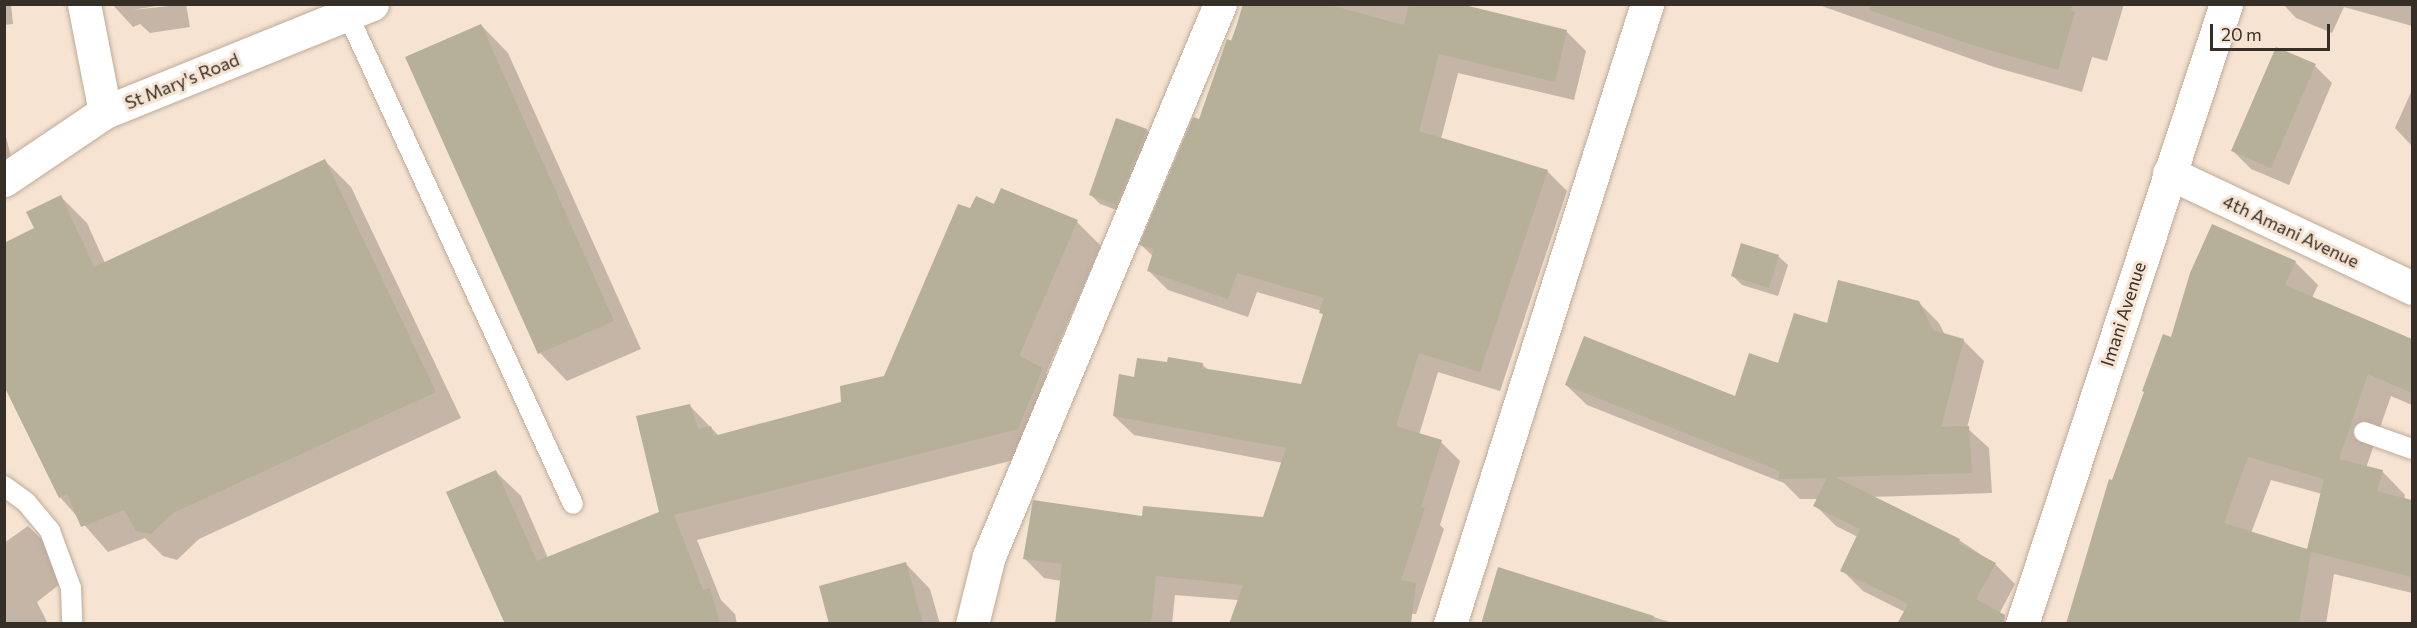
<!DOCTYPE html>
<style>
body{margin:0}
#map{position:relative;width:2417px;height:628px;overflow:hidden;background:#f6e3d1;font-family:Commissioner,sans-serif}
div>[style]{position:absolute}
[style*='--x']{left:calc(var(--x)*1px);top:calc(var(--y)*1px);width:calc(var(--w)*1px);rotate:calc(var(--a)*1deg)}
.shadow>*{inset:0;background:#0003}
.building>*{inset:0;background:#b6b099}
.roads{filter:drop-shadow(0 0 2px #bdab99) drop-shadow(0 0 2px #bdab99)}
.lane>*{height:20px;margin:-10px;padding:0 10px;transform-origin:10px;border-radius:10px;background:#fff}
.street>*{height:33px;margin:-16.5px;padding:0 16.5px;transform-origin:16.5px;border-radius:16.5px;background:#fff}
span{translate:-50% -50%;white-space:nowrap;text-align:center;line-height:1.15;-webkit-text-stroke:6px #f6e3d1;paint-order:stroke}
.street-label{font-size:18px;color:#362f28}
.frame{position:absolute;inset:0;border:6px solid #362f28;pointer-events:none}
.scale{position:absolute;left:2210px;top:24px;width:120px;height:27px;box-sizing:border-box;border:3px solid #362f28;border-top:0;padding-left:8px;font-size:18px;line-height:21px;white-space:nowrap;color:#362f28;-webkit-text-stroke:4px #f6e3d1;paint-order:stroke}
</style>
<div id="map">
<div class="shadow">
<div style="clip-path:polygon(4px 4px,11px 4px,13px 24px,4px 25px)"></div>
<div style="clip-path:polygon(167px 4px,133px 10px,186px 4px,190px 27px,150px 33px,140px 24px,133px 27px,112px 4px)"></div>
<div style="clip-path:polygon(1245px 4px,1454px 4px,1566px 31px,1586px 51px,1574px 100px,1458px 73px,1441px 139px,1547px 171px,1567px 191px,1500px 391px,1438px 372px,1419px 435px,1441px 442px,1460px 461px,1440px 525px,1444px 529px,1416px 614px,1175px 595px,1172px 624px,1057px 624px,1061px 581px,1044px 578px,1024px 558px,1143px 518px,1264px 519px,1283px 463px,1134px 435px,1114px 416px,1136px 378px,1169px 364px,1202px 364px,1209px 371px,1302px 385px,1324px 316px,1322px 311px,1257px 292px,1248px 317px,1168px 290px,1148px 270px,1153px 256px,1141px 245px,1200px 121px)"></div>
<div style="clip-path:polygon(1816px 4px,2124px 4px,2107px 61px,2092px 57px,2082px 92px,1994px 67px)"></div>
<div style="clip-path:polygon(2283px 4px,2412px 4px,2412px 26px,2344px 7px,2332px 33px,2296px 18px)"></div>
<div style="clip-path:polygon(481px 25px,508px 53px,641px 349px,567px 381px,540px 353px,407px 58px)"></div>
<div style="clip-path:polygon(2315px 66px,2332px 83px,2289px 185px,2251px 169px,2233px 151px)"></div>
<div style="clip-path:polygon(2412px 90px,2412px 146px,2395px 128px)"></div>
<div style="clip-path:polygon(1117px 120px,1147px 130px,1156px 140px,1125px 213px,1100px 204px,1091px 195px)"></div>
<div style="clip-path:polygon(4px 129px,17px 180px,4px 183px)"></div>
<div style="clip-path:polygon(325px 161px,351px 187px,461px 418px,199px 539px,177px 560px,163px 556px,145px 538px,108px 552px,60px 497px,5px 384px,36px 229px,61px 197px,87px 223px,105px 263px)"></div>
<div style="clip-path:polygon(995px 205px,1077px 222px,1101px 246px,1046px 373px,1067px 394px,1042px 453px,697px 540px,721px 600px,735px 614px,737px 624px,506px 624px,496px 472px,521px 496px,548px 558px,661px 512px,690px 406px,719px 436px,842px 403px,885px 378px,971px 210px)"></div>
<div style="clip-path:polygon(1778px 256px,1788px 265px,1778px 296px,1742px 285px,1732px 275px)"></div>
<div style="clip-path:polygon(evenodd,2295px 262px,2318px 285px,2312px 298px,2412px 341px,2412px 405px,2391px 396px,2366px 468px,2382px 471px,2405px 495px,2404px 499px,2412px 501px,2412px 593px,2334px 574px,2326px 624px,2066px 624px,2113px 482px,2172px 338px,2295px 262px,2271px 480px,2322px 494px,2308px 551px,2251px 533px,2271px 480px)"></div>
<div style="clip-path:polygon(1918px 302px,1939px 323px,1945px 335px,1963px 340px,1984px 361px,1967px 428px,1989px 448px,1992px 493px,1871px 497px,1959px 540px,1995px 564px,2015px 584px,1997px 618px,1905px 612px,1863px 591px,1842px 570px,1858px 537px,1836px 526px,1815px 505px,1818px 499px,1800px 499px,1784px 483px,1587px 405px,1566px 385px,1736px 398px,1828px 325px)"></div>
<div style="clip-path:polygon(28px 526px,56px 553px,70px 576px,37px 602px,48px 624px,4px 624px,4px 543px)"></div>
<div style="clip-path:polygon(906px 564px,930px 589px,940px 624px,830px 624px)"></div>
<div style="clip-path:polygon(1499px 569px,1676px 624px,1482px 624px)"></div>
</div>
<div class="building">
<div style="clip-path:polygon(1243px 4px,1326px 4px,1404px 25px,1409px 4px,1460px 4px,1567px 30px,1555px 82px,1439px 54px,1419px 131px,1548px 170px,1480px 372px,1419px 353px,1396px 426px,1442px 440px,1421px 507px,1425px 508px,1401px 580px,1416px 583px,1411px 624px,1229px 624px,1243px 585px,1156px 576px,1151px 624px,1055px 624px,1062px 564px,1023px 559px,1033px 500px,1142px 516px,1143px 506px,1263px 517px,1286px 448px,1113px 416px,1119px 374px,1134px 377px,1137px 358px,1167px 362px,1168px 357px,1203px 363px,1202px 368px,1301px 384px,1323px 314px,1319px 313px,1324px 298px,1237px 273px,1228px 299px,1147px 271px,1154px 249px,1139px 245px,1193px 117px,1199px 119px,1227px 39px,1232px 41px)"></div>
<div style="clip-path:polygon(1870px 4px,2073px 4px,2071px 11px,2075px 12px,2058px 70px,1969px 44px,1869px 10px)"></div>
<div style="clip-path:polygon(481px 24px,614px 321px,538px 354px,405px 57px)"></div>
<div style="clip-path:polygon(2276px 47px,2316px 64px,2271px 168px,2231px 151px)"></div>
<div style="clip-path:polygon(1116px 118px,1147px 129px,1116px 205px,1089px 195px)"></div>
<div style="clip-path:polygon(325px 159px,436px 392px,173px 513px,151px 534px,136px 531px,124px 510px,81px 527px,67px 494px,59px 498px,4px 386px,4px 243px,34px 228px,26px 212px,61px 195px,94px 267px)"></div>
<div style="clip-path:polygon(1001px 188px,1078px 220px,1019px 356px,1043px 368px,1018px 429px,674px 515px,703px 590px,710px 588px,720px 624px,505px 624px,446px 492px,496px 470px,537px 561px,659px 512px,636px 416px,690px 404px,698px 429px,711px 426px,714px 436px,841px 402px,840px 386px,884px 376px,958px 204px,970px 208px,976px 196px,994px 204px)"></div>
<div style="clip-path:polygon(evenodd,2212px 224px,2296px 261px,2285px 285px,2412px 339px,2412px 393px,2368px 374px,2339px 459px,2383px 470px,2377px 491px,2412px 500px,2412px 577px,2311px 552px,2299px 624px,2066px 624px,2109px 479px,2112px 480px,2144px 392px,2142px 391px,2163px 334px,2171px 337px,2190px 273px,2212px 224px,2248px 457px,2324px 479px,2307px 549px,2224px 523px,2248px 457px)"></div>
<div style="clip-path:polygon(1741px 243px,1779px 255px,1769px 288px,1731px 276px)"></div>
<div style="clip-path:polygon(1838px 280px,1919px 301px,1933px 330px,1964px 339px,1941px 427px,1969px 426px,1972px 473px,1835px 477px,1960px 539px,1958px 543px,1996px 563px,1976px 599px,2005px 615px,2004px 624px,1897px 624px,1908px 604px,1840px 571px,1860px 529px,1813px 506px,1827px 478px,1778px 479px,1780px 471px,1565px 385px,1584px 336px,1735px 396px,1749px 353px,1778px 363px,1794px 313px,1827px 323px)"></div>
<div style="clip-path:polygon(906px 562px,923px 624px,829px 624px,819px 586px)"></div>
<div style="clip-path:polygon(1498px 567px,1654px 616px,1653px 624px,1481px 624px)"></div>
</div>
<div class="roads">
<div class="lane">
<div style="--x:348;--y:15;--w:538;--a:65.29"></div>
<div style="--x:2364;--y:432;--w:51;--a:19.5"></div>
<div style="--x:4;--y:486;--w:27;--a:36"></div>
<div style="--x:26;--y:502;--w:38;--a:50"></div>
<div style="--x:50;--y:531;--w:61;--a:69.8"></div>
<div style="--x:71;--y:588;--w:36;--a:88"></div>
</div>
<div class="street">
<div style="--x:84;--y:4;--w:110;--a:79"></div>
<div style="--x:2169;--y:173;--w:269;--a:25.3"></div>
<div style="--x:4;--y:180;--w:122;--a:-34"></div>
<div style="--x:105;--y:112;--w:288;--a:-22"></div>
<div style="--x:972;--y:624;--w:70;--a:-76"></div>
<div style="--x:989;--y:556;--w:598;--a:-67.29"></div>
<div style="--x:1450;--y:624;--w:651;--a:-72.37"></div>
<div style="--x:2022;--y:624;--w:653;--a:-71.79"></div>
</div>
</div>
<div class="street-label">
<span style="left:182px;top:81px;rotate:-22deg">St Mary's Road</span>
<span style="left:2291px;top:231px;rotate:25deg">4th Amani Avenue</span>
<span style="left:2123px;top:314px;rotate:-72deg">Imani Avenue</span>
</div>
<div class="frame"></div>
<div class="scale">20 m</div>
</div>
